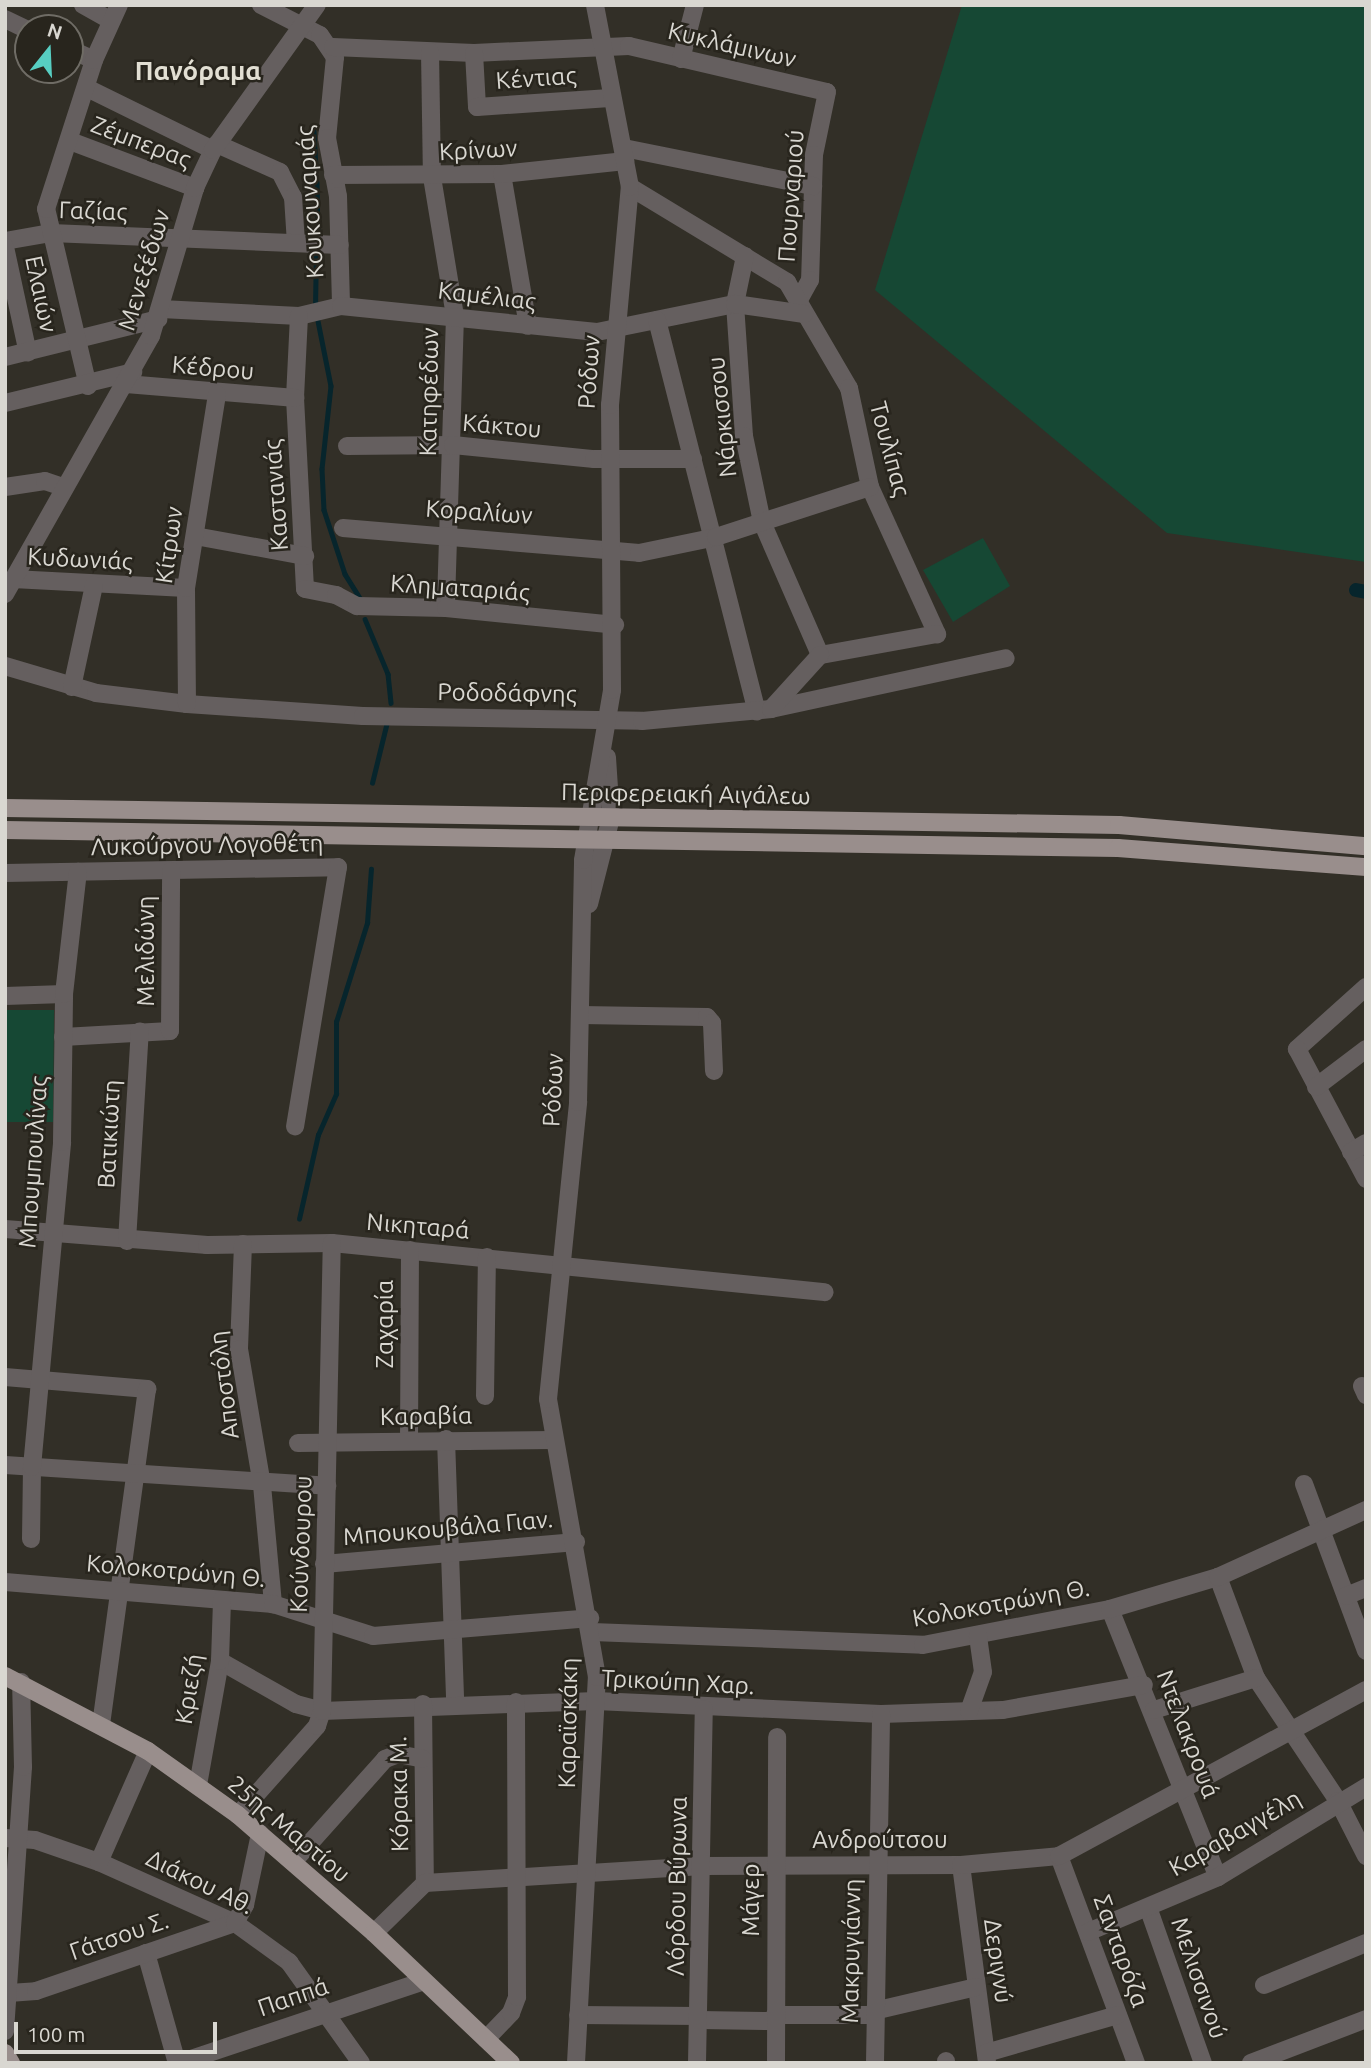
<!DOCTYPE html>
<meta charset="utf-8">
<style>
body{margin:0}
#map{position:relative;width:1371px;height:2068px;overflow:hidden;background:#322f27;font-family:Ubuntu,sans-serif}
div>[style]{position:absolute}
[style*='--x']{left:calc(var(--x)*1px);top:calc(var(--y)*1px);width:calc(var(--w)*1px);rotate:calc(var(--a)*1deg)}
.green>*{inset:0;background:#164834}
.stream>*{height:4.5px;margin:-2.25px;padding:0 2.25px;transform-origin:2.25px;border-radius:2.25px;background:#07252c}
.canal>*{height:14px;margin:-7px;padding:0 7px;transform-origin:7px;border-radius:7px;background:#07252c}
.minor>*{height:18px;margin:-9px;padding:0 9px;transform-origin:9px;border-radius:9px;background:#655f5f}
.major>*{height:18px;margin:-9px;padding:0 9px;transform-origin:9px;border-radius:9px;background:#998e8c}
span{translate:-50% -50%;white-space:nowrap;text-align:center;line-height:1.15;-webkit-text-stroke:5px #28251d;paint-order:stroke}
.street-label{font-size:24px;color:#d9d7d1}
.neighbourhood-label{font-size:26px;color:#e2dfd3;font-weight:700}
.frame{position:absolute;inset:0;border:7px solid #d9d7d1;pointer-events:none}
.north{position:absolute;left:14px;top:14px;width:70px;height:70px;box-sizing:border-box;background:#28251d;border:2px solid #6f6c65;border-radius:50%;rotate:18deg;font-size:19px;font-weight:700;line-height:28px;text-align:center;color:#d9d7d1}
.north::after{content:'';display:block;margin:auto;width:24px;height:32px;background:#57cec2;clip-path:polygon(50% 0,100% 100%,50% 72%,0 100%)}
.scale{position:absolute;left:14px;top:2022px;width:203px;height:32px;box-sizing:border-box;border:4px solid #d9d7d1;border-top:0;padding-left:9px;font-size:21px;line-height:24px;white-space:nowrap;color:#d9d7d1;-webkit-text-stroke:5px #28251d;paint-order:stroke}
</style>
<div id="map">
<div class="green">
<div style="clip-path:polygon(962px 5px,1366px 5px,1366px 562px,1167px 533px,875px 290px)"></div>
<div style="clip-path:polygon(983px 538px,1010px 586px,953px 622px,923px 570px)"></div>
<div style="clip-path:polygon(5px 1010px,54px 1010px,53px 1122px,5px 1122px)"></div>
</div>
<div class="stream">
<div style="--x:314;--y:131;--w:36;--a:87"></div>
<div style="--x:317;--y:182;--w:55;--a:89"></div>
<div style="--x:315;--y:307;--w:58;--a:-89"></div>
<div style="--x:318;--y:321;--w:66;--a:78.7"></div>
<div style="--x:331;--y:386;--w:83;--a:96.2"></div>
<div style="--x:322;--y:469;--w:41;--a:87.2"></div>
<div style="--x:324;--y:510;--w:67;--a:71.8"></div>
<div style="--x:345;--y:574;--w:31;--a:58"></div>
<div style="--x:365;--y:619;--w:60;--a:67.3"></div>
<div style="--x:388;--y:674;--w:29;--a:84"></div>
<div style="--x:372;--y:783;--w:63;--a:-76.2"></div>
<div style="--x:299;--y:1219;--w:86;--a:-77.3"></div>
<div style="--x:318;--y:1135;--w:45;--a:-66.3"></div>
<div style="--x:336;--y:1094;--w:72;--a:-90"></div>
<div style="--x:336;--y:1022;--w:104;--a:-72.6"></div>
<div style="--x:367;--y:923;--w:54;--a:-85.8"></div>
</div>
<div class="canal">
<div style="--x:1356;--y:590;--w:10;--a:11"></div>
</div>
<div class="minor">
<div style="--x:83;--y:5;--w:31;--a:29"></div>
<div style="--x:261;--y:5;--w:66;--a:27"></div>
<div style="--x:320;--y:35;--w:27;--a:56"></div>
<div style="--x:335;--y:57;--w:81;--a:95.6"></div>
<div style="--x:327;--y:138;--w:59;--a:79.3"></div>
<div style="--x:338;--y:196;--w:110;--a:88.4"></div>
<div style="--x:5;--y:19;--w:25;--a:26"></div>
<div style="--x:333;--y:47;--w:141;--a:2.4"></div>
<div style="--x:474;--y:53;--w:155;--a:-2.6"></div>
<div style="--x:629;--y:46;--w:203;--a:13.1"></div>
<div style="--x:827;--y:92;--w:64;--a:101.7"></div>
<div style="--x:814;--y:155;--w:125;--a:91.8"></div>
<div style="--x:810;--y:280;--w:25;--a:119"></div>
<div style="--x:70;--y:49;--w:26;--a:25"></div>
<div style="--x:430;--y:52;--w:125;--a:89.1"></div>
<div style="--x:432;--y:177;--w:141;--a:80.6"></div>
<div style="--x:455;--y:316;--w:292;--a:91.8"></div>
<div style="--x:474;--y:53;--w:54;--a:86.8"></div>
<div style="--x:477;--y:107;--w:133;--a:-3.9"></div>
<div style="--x:681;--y:59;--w:56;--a:-75.5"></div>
<div style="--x:89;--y:89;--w:138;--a:26.2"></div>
<div style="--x:70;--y:141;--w:134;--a:20.6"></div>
<div style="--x:217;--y:144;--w:69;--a:24"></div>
<div style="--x:280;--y:172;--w:28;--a:63"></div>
<div style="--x:293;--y:197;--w:46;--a:86.3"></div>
<div style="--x:624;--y:148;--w:193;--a:11.4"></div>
<div style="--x:502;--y:174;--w:154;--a:80.3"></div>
<div style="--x:333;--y:175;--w:169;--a:-0.3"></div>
<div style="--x:502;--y:174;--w:124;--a:-6"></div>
<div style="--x:630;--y:187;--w:184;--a:31.2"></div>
<div style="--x:787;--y:282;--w:123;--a:59.7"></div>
<div style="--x:849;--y:388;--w:101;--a:78"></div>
<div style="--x:870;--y:487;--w:162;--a:65.5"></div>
<div style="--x:937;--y:634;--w:119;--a:169.8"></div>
<div style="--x:5;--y:241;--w:47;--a:-9.9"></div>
<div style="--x:51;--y:233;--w:289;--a:2.4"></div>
<div style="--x:5;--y:247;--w:108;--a:77.8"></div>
<div style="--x:745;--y:256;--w:49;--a:101.8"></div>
<div style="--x:735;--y:304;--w:132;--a:86.1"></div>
<div style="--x:744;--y:436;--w:88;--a:78.2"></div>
<div style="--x:762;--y:522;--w:145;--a:66.4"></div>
<div style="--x:161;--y:309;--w:138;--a:2.9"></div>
<div style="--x:299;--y:316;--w:43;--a:-13.4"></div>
<div style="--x:341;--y:306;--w:257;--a:5.8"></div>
<div style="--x:597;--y:332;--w:141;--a:-11.5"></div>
<div style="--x:735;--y:304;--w:70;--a:8.2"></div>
<div style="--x:299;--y:316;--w:82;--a:92.8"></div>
<div style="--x:295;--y:398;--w:191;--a:87"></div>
<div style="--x:305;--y:589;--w:32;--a:11"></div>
<div style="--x:336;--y:595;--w:24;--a:28"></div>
<div style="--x:357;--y:606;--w:89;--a:1.3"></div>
<div style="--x:446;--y:608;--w:170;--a:5.7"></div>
<div style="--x:657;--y:320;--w:404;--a:75.7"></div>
<div style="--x:5;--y:357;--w:158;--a:-13.9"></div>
<div style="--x:126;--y:384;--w:170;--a:4.7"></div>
<div style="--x:88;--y:386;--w:182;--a:-103.3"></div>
<div style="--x:46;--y:209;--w:157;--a:-72.1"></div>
<div style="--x:94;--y:60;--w:60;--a:-65.6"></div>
<div style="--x:5;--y:403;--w:132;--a:-13.6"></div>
<div style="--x:347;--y:446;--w:106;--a:-0.5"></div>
<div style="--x:453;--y:445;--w:142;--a:5.7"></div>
<div style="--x:594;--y:459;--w:99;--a:0"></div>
<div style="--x:5;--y:487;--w:40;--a:-8.5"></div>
<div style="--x:45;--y:481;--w:18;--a:19"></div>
<div style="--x:343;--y:528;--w:297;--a:4.8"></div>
<div style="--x:639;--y:553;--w:79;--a:-11.7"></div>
<div style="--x:716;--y:537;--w:162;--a:-18"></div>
<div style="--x:195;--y:536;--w:112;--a:10.3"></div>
<div style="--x:13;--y:579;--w:173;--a:3"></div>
<div style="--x:5;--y:594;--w:296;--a:-60.5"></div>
<div style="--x:151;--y:336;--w:154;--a:-73.4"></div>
<div style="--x:195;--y:188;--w:42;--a:-64.7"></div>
<div style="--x:213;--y:150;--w:178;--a:-54.4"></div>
<div style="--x:5;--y:666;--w:95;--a:16.5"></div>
<div style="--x:96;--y:693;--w:92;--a:6.9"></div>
<div style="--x:187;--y:704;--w:176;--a:3.9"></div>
<div style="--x:363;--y:716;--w:279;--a:1"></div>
<div style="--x:642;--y:721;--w:130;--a:-5.3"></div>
<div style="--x:771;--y:709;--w:240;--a:-12.2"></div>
<div style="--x:72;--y:687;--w:104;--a:-77.8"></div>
<div style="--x:187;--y:704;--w:116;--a:-90.5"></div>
<div style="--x:186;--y:588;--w:196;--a:-80.9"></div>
<div style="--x:771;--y:709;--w:73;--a:-47.8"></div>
<div style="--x:5;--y:873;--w:333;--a:-1"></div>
<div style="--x:338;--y:867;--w:263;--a:99.4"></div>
<div style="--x:589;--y:904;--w:89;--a:-75.7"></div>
<div style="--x:611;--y:818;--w:61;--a:-93.8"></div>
<div style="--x:1366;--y:987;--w:93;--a:138.1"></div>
<div style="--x:1297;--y:1049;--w:147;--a:62"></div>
<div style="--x:5;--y:996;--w:59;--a:-1.9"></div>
<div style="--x:581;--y:1015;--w:126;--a:0.9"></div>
<div style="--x:707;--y:1017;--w:8;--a:50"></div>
<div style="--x:712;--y:1023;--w:48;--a:87.6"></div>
<div style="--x:63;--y:1037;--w:107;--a:-3.2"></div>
<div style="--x:170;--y:1031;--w:160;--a:-89.6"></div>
<div style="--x:1316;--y:1087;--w:63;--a:-37.2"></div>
<div style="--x:1351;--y:1152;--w:17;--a:-31"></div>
<div style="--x:5;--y:1229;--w:203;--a:4.5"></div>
<div style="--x:207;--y:1245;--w:125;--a:-0.9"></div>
<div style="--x:332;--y:1243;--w:495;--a:5.7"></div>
<div style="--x:127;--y:1241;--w:210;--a:-86.5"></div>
<div style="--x:243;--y:1244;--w:105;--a:92.2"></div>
<div style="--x:239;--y:1349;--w:138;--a:80.4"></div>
<div style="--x:262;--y:1485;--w:120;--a:84.7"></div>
<div style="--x:5;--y:1377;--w:143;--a:4.8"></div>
<div style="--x:147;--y:1389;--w:337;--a:97.8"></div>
<div style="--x:1362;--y:1386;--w:10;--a:66"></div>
<div style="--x:485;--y:1396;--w:139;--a:-89.2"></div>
<div style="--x:446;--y:1439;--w:264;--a:88"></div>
<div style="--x:409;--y:1440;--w:190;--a:-89.7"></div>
<div style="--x:298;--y:1443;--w:255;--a:-0.7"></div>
<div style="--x:5;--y:1465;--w:323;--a:3.7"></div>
<div style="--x:1304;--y:1484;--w:178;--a:69.6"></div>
<div style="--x:31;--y:1539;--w:72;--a:-89.2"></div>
<div style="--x:32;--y:1467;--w:326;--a:-84.7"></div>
<div style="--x:62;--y:1142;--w:148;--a:-89.2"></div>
<div style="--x:64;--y:994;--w:123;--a:-83.5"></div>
<div style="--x:324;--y:1564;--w:253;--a:-5"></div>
<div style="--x:1218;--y:1577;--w:108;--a:69.4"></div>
<div style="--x:1256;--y:1678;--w:148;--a:56.3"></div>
<div style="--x:1338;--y:1801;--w:62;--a:63"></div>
<div style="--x:5;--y:1582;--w:269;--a:4.7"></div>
<div style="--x:273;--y:1604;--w:105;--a:17.7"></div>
<div style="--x:373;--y:1636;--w:218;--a:-4.7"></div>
<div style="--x:1346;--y:1596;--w:22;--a:-22"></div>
<div style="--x:1110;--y:1609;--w:289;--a:68.1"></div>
<div style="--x:592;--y:1632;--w:331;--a:2.2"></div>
<div style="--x:923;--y:1645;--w:190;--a:-10.9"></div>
<div style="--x:1110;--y:1609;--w:113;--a:-16.5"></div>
<div style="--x:1218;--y:1577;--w:162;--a:-24.4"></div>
<div style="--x:220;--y:1661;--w:87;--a:29.5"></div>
<div style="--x:296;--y:1704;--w:27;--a:15"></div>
<div style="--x:322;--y:1711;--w:274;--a:-2.1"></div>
<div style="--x:596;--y:1701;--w:285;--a:2.6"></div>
<div style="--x:881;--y:1714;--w:122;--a:-1.9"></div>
<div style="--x:1003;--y:1710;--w:143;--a:-10.1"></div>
<div style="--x:423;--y:1704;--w:179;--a:89.4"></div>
<div style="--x:1154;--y:1710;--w:107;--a:-17.4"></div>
<div style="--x:969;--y:1711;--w:41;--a:-70.3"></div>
<div style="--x:983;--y:1672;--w:37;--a:-98"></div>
<div style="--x:198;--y:1785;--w:126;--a:-79.9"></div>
<div style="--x:220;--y:1661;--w:61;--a:-88.1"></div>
<div style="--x:238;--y:1815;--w:119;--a:-48.4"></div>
<div style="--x:317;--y:1726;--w:16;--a:-72"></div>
<div style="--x:322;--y:1711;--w:468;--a:-88.8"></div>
<div style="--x:5;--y:1838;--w:30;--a:4"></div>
<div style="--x:35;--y:1840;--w:68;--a:19"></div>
<div style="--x:99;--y:1862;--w:149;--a:24.2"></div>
<div style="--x:235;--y:1923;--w:67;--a:35.8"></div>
<div style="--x:289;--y:1962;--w:124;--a:54.5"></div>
<div style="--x:1059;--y:1856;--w:221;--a:69.6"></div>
<div style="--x:99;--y:1862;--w:121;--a:-66.2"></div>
<div style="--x:293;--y:1862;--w:138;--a:-48.2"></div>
<div style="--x:385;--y:1759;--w:14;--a:-21"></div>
<div style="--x:398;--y:1754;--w:25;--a:11"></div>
<div style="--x:961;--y:1865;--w:200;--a:82.5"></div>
<div style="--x:1149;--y:1910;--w:162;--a:70.6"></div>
<div style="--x:1088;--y:1932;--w:141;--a:-22.9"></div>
<div style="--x:1218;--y:1877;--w:173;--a:-31.3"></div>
<div style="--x:374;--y:1933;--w:71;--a:-44.4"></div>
<div style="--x:425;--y:1883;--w:278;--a:-3.5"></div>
<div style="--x:702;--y:1866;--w:259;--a:-0.2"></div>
<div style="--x:961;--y:1865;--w:98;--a:-5.2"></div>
<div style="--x:1059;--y:1856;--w:349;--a:-28.4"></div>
<div style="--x:146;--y:1953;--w:114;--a:74.3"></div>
<div style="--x:1264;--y:1985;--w:110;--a:-22.4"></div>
<div style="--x:9;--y:1993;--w:27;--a:-4"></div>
<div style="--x:36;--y:1991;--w:210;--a:-18.9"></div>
<div style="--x:235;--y:1923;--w:21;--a:-61"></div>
<div style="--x:245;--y:1905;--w:73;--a:-78.1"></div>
<div style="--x:874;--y:2011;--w:105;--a:-13.2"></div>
<div style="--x:578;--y:2015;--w:121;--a:0.5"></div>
<div style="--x:775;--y:2015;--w:100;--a:0"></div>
<div style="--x:699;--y:2020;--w:76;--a:0.8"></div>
<div style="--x:5;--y:2031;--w:265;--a:-86.1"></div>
<div style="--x:23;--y:1767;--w:85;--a:-91.3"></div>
<div style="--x:486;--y:2039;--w:36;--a:-46"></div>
<div style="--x:511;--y:2013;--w:17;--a:-69"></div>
<div style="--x:517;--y:1997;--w:295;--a:-90.2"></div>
<div style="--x:986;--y:2053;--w:137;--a:-16.1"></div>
<div style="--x:946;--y:2061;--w:2;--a:90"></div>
<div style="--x:179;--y:2063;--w:258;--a:-18.5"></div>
<div style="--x:576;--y:2063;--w:387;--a:-86.9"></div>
<div style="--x:597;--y:1677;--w:282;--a:-100"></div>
<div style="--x:548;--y:1399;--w:299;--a:-84.2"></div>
<div style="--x:578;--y:1102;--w:242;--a:-88.8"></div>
<div style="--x:583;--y:860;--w:172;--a:-80.3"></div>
<div style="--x:612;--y:690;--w:285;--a:-90.4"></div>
<div style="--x:610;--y:405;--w:219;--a:-84.8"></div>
<div style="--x:630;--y:187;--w:185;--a:-100.9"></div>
<div style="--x:697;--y:2063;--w:354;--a:-88.9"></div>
<div style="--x:776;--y:2063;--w:326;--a:-89.8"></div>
<div style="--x:875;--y:2063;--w:349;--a:-89"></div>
<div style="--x:1251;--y:2063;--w:123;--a:-20.9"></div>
</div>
<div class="major">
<div style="--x:5;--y:808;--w:1114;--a:0.87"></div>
<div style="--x:1119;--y:825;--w:248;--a:4.9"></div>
<div style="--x:5;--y:830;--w:1113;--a:0.93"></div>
<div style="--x:1118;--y:848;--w:249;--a:4.4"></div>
<div style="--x:5;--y:1676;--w:161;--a:27.7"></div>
<div style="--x:148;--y:1751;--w:110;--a:35.4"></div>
<div style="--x:238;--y:1815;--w:180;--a:40.9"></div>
<div style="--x:374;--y:1933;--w:189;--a:43.5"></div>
<div style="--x:5;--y:2053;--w:12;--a:59"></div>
</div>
<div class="street-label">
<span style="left:732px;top:45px;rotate:13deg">Κυκλάμινων</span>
<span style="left:536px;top:78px;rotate:-4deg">Κέντιας</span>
<span style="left:141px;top:142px;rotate:21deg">Ζέμπερας</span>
<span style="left:478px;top:150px;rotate:-3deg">Κρίνων</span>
<span style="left:791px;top:196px;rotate:-86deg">Πουρναριού</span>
<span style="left:310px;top:202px;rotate:-94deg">Κουκουναριάς</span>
<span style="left:93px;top:211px;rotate:2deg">Γαζίας</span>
<span style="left:144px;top:270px;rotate:-73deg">Μενεξέδων</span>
<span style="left:41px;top:294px;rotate:78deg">Ελαιών</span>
<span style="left:487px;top:296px;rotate:7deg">Καμέλιας</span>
<span style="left:213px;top:368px;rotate:5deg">Κέδρου</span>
<span style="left:589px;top:372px;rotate:-86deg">Ρόδων</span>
<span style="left:429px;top:392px;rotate:-89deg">Κατηφέδων</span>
<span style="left:722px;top:417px;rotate:-96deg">Νάρκισσου</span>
<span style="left:502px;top:426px;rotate:5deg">Κάκτου</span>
<span style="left:890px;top:449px;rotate:75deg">Τουλίπας</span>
<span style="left:276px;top:495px;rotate:-94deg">Καστανιάς</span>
<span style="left:479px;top:512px;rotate:4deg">Κοραλίων</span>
<span style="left:169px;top:545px;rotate:-82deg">Κίτρων</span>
<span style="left:80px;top:559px;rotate:3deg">Κυδωνιάς</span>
<span style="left:460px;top:588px;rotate:4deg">Κληματαριάς</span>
<span style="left:507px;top:693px;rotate:1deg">Ροδοδάφνης</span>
<span style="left:686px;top:794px;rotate:1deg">Περιφερειακή Αιγάλεω</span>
<span style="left:207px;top:845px;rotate:-1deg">Λυκούργου Λογοθέτη</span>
<span style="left:146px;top:951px;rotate:-90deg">Μελιδώνη</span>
<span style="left:553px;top:1090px;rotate:-87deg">Ρόδων</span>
<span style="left:109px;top:1134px;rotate:-87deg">Βατικιώτη</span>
<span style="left:33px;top:1162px;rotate:-86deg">Μπουμπουλίνας</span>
<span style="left:418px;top:1226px;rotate:5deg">Νικηταρά</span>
<span style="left:385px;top:1324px;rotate:-90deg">Ζαχαρία</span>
<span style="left:224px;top:1385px;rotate:-97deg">Αποστόλη</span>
<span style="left:426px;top:1416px;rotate:-1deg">Καραβία</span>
<span style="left:448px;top:1528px;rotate:-5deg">Μπουκουβάλα Γιαν.</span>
<span style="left:301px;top:1544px;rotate:-88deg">Κούνδουρου</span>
<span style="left:176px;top:1571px;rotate:5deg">Κολοκοτρώνη Θ.</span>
<span style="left:1001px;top:1603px;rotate:-10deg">Κολοκοτρώνη Θ.</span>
<span style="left:678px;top:1682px;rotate:3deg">Τρικούπη Χαρ.</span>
<span style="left:189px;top:1689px;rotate:-81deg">Κριεζή</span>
<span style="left:568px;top:1723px;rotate:-89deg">Καραϊσκάκη</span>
<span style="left:1188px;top:1734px;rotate:69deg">Ντελακρουά</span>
<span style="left:399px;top:1794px;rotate:-91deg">Κόρακα Μ.</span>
<span style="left:289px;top:1829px;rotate:40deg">25ης Μαρτίου</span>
<span style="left:1235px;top:1833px;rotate:-30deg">Καραβαγγέλη</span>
<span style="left:880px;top:1840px">Ανδρούτσου</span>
<span style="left:200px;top:1882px;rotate:26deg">Διάκου Αθ.</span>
<span style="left:677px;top:1886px;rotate:-89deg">Λόρδου Βύρωνα</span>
<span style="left:751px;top:1900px;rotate:-90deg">Μάγερ</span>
<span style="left:119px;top:1936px;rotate:-19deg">Γάτσου Σ.</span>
<span style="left:851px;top:1951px;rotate:-89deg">Μακρυγιάννη</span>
<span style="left:1121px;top:1951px;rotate:70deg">Σανταρόζα</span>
<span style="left:998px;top:1961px;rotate:82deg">Δεριγνύ</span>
<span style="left:1199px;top:1978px;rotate:71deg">Μελισσινού</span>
<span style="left:293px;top:1997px;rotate:-19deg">Παππά</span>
</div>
<div class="neighbourhood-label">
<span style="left:198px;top:71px">Πανόραμα</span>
</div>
<div class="frame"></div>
<div class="north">N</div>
<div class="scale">100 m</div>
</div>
